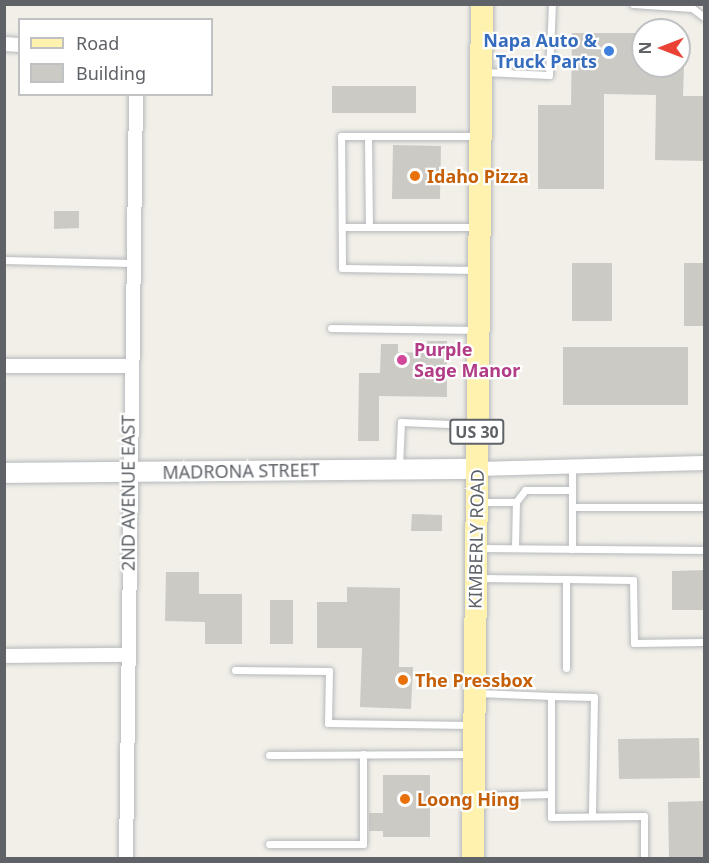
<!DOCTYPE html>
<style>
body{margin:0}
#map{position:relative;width:709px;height:863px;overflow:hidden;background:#f1efe8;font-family:"Noto Sans",sans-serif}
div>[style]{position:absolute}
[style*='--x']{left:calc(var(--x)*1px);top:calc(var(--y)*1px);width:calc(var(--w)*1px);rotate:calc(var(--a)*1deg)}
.building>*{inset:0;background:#cccac5}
.roads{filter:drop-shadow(0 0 2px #b5b8bc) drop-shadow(0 0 2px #b5b8bc)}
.lane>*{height:7px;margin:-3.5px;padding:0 3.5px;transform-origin:3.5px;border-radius:3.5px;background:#fff}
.street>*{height:14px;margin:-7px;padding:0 7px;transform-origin:7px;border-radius:7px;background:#fff}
.secondary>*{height:20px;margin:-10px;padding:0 10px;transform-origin:10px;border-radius:10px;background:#fff}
.primary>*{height:22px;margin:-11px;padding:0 11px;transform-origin:11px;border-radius:11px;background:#fff2af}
.dots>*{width:16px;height:16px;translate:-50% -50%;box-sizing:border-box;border:3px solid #fff;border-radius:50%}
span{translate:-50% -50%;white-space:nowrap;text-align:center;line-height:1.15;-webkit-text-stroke:4.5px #fff;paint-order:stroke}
.shield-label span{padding:2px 4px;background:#fff;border:2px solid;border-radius:4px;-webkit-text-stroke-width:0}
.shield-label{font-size:16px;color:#5f6368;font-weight:700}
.shop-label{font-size:18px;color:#366cbe;font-weight:700}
.right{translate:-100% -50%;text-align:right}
.food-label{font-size:18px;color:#c56008;font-weight:700}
.left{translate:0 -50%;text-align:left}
.hotel-label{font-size:18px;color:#b23c85;font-weight:700}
.street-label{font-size:18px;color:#5f6368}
.frame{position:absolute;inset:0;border:6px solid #5f6368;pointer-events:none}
.legend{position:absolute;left:18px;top:18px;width:195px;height:78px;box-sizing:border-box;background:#fff;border:2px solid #bfc1c3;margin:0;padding:8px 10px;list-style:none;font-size:18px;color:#5f6368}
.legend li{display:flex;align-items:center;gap:12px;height:30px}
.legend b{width:30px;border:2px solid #bfc1c3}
.north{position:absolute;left:631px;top:18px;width:60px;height:60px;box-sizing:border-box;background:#fff;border:2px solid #bfc1c3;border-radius:50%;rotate:270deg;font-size:16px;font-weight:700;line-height:24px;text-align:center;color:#5f6368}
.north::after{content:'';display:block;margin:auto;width:21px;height:27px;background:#ea4335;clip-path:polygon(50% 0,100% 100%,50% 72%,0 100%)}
</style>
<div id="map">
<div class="building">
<div style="clip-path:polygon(572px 33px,643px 33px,643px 66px,684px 66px,683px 96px,705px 96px,705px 161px,655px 160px,656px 95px,604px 94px,604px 189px,538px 189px,538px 105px,571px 105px)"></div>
<div style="clip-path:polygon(332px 86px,416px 86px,416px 113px,332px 113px)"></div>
<div style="clip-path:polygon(393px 145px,441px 146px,440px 199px,392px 199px)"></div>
<div style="clip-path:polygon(54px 211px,79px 211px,79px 228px,54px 229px)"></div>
<div style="clip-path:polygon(572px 263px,612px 263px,612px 321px,572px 321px)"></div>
<div style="clip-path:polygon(684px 263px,705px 263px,705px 326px,684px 326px)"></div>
<div style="clip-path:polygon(427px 341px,447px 341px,447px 397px,379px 396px,379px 441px,358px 441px,359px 373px,380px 373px,381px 344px,398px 344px,398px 352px,427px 353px)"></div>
<div style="clip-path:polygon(563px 347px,688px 347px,688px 405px,563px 405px)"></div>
<div style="clip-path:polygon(412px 514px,442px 515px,442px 531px,411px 531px)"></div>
<div style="clip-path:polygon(705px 570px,705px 610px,672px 610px,672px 571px)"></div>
<div style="clip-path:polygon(166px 572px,199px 572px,199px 594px,242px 594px,242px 644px,205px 644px,205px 622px,165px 621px)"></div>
<div style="clip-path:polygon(347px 587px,400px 588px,399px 667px,413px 667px,411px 709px,360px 707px,362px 648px,317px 648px,317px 602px,347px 602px)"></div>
<div style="clip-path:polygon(270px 600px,293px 600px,293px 644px,270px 644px)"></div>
<div style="clip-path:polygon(699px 738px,700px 778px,619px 779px,618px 739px)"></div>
<div style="clip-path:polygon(383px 775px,430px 775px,430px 837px,383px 837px,383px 831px,369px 831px,369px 813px,383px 813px)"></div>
<div style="clip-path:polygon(705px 801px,705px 858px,669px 858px,668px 802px)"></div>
</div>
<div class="roads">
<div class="lane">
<div style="--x:633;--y:4;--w:59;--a:3.9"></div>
<div style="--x:692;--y:8;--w:15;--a:37"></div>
<div style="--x:484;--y:72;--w:65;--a:2.6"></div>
<div style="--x:549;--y:75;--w:71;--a:-87.6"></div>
<div style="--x:368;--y:136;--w:91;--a:89.4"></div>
<div style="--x:342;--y:227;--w:135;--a:0"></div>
<div style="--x:4;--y:260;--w:127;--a:1.4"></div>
<div style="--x:477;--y:270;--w:135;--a:-179.2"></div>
<div style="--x:342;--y:268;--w:132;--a:-90.4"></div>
<div style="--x:341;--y:136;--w:137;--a:0"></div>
<div style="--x:331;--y:328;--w:145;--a:0.8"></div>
<div style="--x:572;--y:466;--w:24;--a:90"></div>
<div style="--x:399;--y:467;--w:45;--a:-87.5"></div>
<div style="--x:401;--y:422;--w:73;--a:2.4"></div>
<div style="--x:479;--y:502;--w:37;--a:0"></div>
<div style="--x:479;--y:548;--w:225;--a:0.5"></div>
<div style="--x:515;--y:548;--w:46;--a:-88.8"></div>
<div style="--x:516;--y:502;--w:15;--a:-53"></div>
<div style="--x:525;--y:490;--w:47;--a:0"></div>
<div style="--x:572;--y:490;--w:17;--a:90"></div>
<div style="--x:572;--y:549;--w:42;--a:-90"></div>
<div style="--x:572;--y:507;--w:132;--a:0"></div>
<div style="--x:478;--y:578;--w:88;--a:0.7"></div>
<div style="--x:566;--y:579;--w:89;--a:90"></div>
<div style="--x:566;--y:579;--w:67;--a:0.9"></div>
<div style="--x:633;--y:580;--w:63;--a:89.1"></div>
<div style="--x:634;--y:643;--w:70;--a:-0.8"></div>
<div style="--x:235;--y:670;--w:94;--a:0.6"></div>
<div style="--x:329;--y:671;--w:52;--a:91.1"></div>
<div style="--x:328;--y:723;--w:144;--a:0.8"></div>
<div style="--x:478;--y:693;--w:73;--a:2.4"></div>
<div style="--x:551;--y:696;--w:121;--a:90"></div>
<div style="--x:551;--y:817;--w:93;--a:-0.6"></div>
<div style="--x:644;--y:816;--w:42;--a:90"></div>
<div style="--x:551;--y:696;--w:43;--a:1.3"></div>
<div style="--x:594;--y:697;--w:119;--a:91"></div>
<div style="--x:269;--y:755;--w:202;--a:-0.3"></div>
<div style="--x:478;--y:796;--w:73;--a:-1.6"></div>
<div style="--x:269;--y:844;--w:94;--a:0"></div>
<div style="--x:363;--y:844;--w:90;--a:-90"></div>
</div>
<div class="street">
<div style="--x:4;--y:44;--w:16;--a:4"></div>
<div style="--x:4;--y:366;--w:125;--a:0"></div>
<div style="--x:477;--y:469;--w:227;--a:-1.5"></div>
<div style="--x:4;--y:656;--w:123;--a:-0.5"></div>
<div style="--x:126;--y:858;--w:764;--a:-89.25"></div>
</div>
<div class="secondary">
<div style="--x:4;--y:473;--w:473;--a:-0.5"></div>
</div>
<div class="primary">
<div style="--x:473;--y:858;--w:854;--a:-89.4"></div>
</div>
</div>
<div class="dots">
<div style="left:609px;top:51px;background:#3f7fe0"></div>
<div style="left:415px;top:176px;background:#e8710a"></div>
<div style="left:402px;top:360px;background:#d1479c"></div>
<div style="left:403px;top:680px;background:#e8710a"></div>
<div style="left:405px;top:799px;background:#e8710a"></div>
</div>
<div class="shield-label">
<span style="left:477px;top:432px">US 30</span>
</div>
<div class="shop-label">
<span class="right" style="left:597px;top:51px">Napa Auto &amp;<br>Truck Parts</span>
</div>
<div class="food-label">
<span class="left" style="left:427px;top:176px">Idaho Pizza</span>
<span class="left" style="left:415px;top:680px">The Pressbox</span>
<span class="left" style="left:417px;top:799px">Loong Hing</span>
</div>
<div class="hotel-label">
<span class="left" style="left:414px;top:360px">Purple<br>Sage Manor</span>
</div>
<div class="street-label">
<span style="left:241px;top:471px;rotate:-1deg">MADRONA STREET</span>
<span style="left:128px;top:493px;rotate:-90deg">2ND AVENUE EAST</span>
<span style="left:476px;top:539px;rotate:-89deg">KIMBERLY ROAD</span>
</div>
<div class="frame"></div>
<ul class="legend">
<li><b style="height:8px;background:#fff2af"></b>Road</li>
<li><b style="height:16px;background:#cccac5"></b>Building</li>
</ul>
<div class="north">N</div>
</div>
